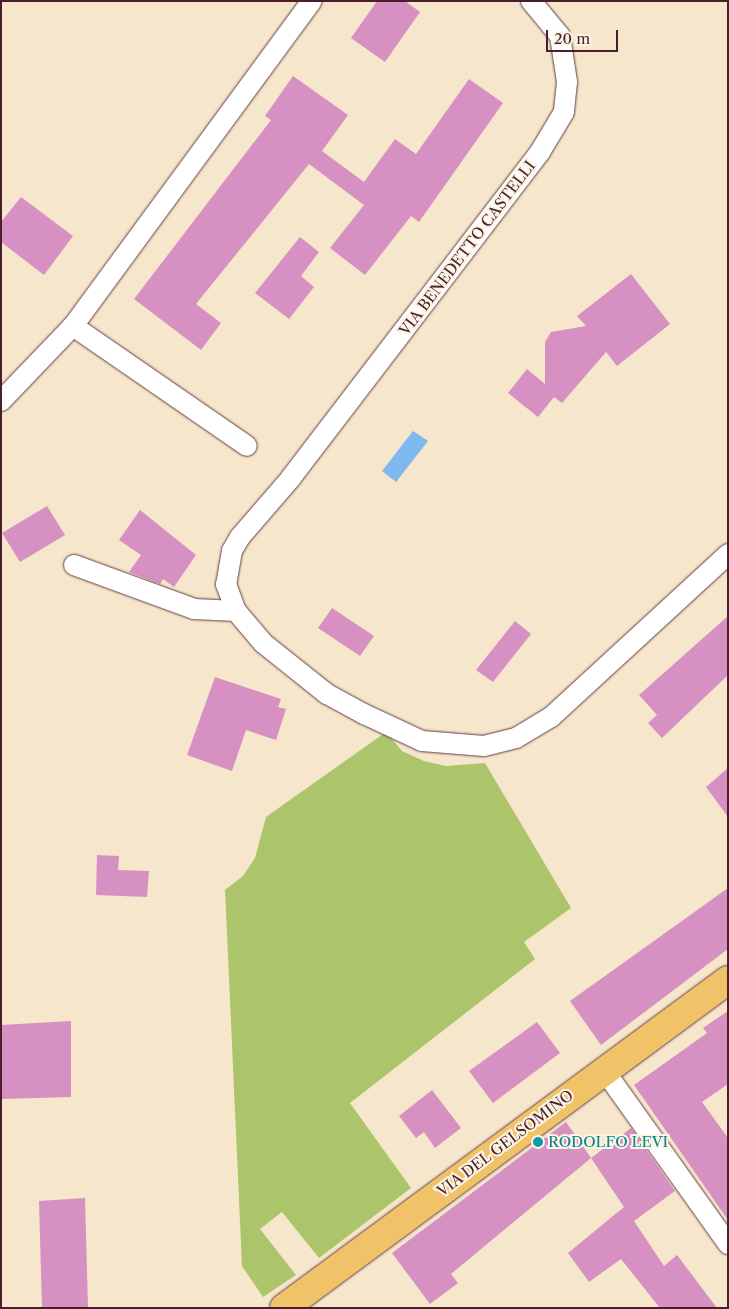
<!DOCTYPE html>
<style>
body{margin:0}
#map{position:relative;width:729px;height:1309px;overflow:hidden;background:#f6e6cc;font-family:"Libre Caslon Text",serif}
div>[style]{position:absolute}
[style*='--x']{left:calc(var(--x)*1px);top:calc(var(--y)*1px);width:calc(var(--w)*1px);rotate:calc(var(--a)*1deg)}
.green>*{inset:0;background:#acc56b}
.water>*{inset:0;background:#7eb8ef}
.building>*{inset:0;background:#d691c2}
.roads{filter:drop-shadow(0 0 1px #643d43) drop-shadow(0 0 1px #643d43)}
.minor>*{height:20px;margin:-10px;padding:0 10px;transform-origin:10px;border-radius:10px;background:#fff}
.primary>*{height:28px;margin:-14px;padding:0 14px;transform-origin:14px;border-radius:14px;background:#f1c369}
.dots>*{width:14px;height:14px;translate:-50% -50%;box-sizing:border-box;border:2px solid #fcf5e5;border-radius:50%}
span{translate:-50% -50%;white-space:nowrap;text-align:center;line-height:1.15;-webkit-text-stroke:4px #fcf5e5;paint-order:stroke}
.street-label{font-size:15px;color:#4a1f2b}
.culture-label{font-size:15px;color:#0d838f}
.left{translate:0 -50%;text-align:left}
.frame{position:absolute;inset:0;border:2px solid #4a1f2b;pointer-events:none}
.scale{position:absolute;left:546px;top:30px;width:72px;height:22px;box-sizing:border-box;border:2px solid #4a1f2b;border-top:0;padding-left:6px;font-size:15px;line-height:18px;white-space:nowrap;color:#4a1f2b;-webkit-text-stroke:4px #fcf5e5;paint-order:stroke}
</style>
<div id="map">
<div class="green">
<div style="clip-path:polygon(386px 732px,402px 751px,424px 761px,446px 766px,485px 763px,571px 908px,524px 942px,535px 959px,350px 1103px,411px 1188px,319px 1258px,282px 1212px,260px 1229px,296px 1275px,263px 1297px,242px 1266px,225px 890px,243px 876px,255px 858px,266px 817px)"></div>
</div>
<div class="water">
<div style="clip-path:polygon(413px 431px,428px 441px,396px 482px,382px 471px)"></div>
</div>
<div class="building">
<div style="clip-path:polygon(377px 1px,405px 1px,420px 12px,385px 62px,351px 38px)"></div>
<div style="clip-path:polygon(293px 76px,348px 115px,322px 151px,364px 182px,395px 139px,416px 154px,469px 79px,503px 103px,419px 222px,411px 216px,365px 275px,330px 248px,364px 205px,309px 164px,196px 304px,221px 323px,201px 350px,134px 299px,271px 120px,265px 116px)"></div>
<div style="clip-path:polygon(21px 197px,73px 236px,44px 275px,1px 242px,1px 222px)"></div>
<div style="clip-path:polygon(300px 237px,319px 252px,301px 276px,314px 287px,289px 319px,255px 293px)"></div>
<div style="clip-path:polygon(631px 274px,670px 324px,617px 366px,606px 352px,562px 403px,554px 397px,538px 417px,508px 393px,527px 369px,545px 384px,545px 342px,551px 332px,586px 326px,577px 316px)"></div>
<div style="clip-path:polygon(47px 506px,65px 535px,20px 562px,2px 533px)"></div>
<div style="clip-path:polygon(140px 510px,196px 555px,174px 587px,163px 579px,160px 584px,129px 572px,141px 555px,119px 540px)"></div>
<div style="clip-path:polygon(332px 608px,374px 636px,360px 656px,318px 628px)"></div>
<div style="clip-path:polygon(728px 616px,728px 675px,662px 738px,648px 723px,657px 715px,639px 695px)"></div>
<div style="clip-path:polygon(515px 621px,531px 634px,493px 682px,476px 670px)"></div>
<div style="clip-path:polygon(215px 677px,281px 699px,278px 707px,286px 709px,276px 740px,246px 730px,232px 771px,187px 755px)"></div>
<div style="clip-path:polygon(728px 768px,728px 817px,706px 787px)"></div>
<div style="clip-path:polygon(97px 855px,119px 856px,118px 870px,149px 871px,147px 897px,96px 895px)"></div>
<div style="clip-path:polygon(728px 888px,728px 949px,601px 1045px,570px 1001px)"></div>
<div style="clip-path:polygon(728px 1011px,728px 1084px,702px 1102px,728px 1138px,728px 1220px,634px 1085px,707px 1033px,703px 1028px)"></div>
<div style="clip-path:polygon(71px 1021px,71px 1097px,1px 1099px,1px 1025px)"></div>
<div style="clip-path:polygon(537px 1022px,560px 1053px,493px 1103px,469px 1071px)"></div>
<div style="clip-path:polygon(432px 1090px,461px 1128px,435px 1148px,424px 1132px,416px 1138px,399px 1116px)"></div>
<div style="clip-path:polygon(566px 1122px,591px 1158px,451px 1274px,458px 1283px,430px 1304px,392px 1253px)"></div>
<div style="clip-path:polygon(631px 1128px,675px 1191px,634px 1221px,664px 1266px,677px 1255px,717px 1308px,660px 1308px,621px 1259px,589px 1282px,568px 1253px,624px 1207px,591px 1158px)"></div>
<div style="clip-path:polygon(85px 1198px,88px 1308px,42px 1308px,39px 1201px)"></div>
</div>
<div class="roads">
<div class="minor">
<div style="--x:531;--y:1;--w:45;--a:50.4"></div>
<div style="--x:560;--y:36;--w:47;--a:81.3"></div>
<div style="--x:567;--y:82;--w:30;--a:96"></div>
<div style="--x:564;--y:112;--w:47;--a:121"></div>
<div style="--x:540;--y:152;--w:410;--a:127.4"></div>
<div style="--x:291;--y:478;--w:78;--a:130.8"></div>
<div style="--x:240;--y:537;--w:16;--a:120"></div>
<div style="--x:232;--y:551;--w:34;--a:100"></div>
<div style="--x:226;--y:584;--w:29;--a:70"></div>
<div style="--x:236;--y:611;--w:42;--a:49.8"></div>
<div style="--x:263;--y:643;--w:82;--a:38.6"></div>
<div style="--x:327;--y:694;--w:42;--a:28.4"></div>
<div style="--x:364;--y:714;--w:64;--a:25"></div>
<div style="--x:422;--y:741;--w:62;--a:4.6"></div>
<div style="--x:484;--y:746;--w:33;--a:-14"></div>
<div style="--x:516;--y:738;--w:41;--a:-31"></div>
<div style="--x:551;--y:717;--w:241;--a:-42.6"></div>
<div style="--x:73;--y:326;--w:211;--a:34.6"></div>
<div style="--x:1;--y:401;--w:104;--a:-46.2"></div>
<div style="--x:73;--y:326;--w:403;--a:-53.7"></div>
<div style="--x:74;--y:565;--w:128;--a:20.1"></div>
<div style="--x:194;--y:609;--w:42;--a:2.7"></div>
<div style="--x:604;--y:1070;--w:214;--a:54.5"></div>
</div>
<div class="primary">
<div style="--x:284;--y:1308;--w:552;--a:-36.45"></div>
</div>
</div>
<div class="dots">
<div style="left:538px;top:1142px;background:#0f9aa8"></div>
</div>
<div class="street-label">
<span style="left:467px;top:248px;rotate:-53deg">VIA BENEDETTO CASTELLI</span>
<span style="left:505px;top:1143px;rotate:-37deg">VIA DEL GELSOMINO</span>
</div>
<div class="culture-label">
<span class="left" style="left:548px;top:1142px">RODOLFO LEVI</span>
</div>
<div class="frame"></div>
<div class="scale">20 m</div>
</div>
